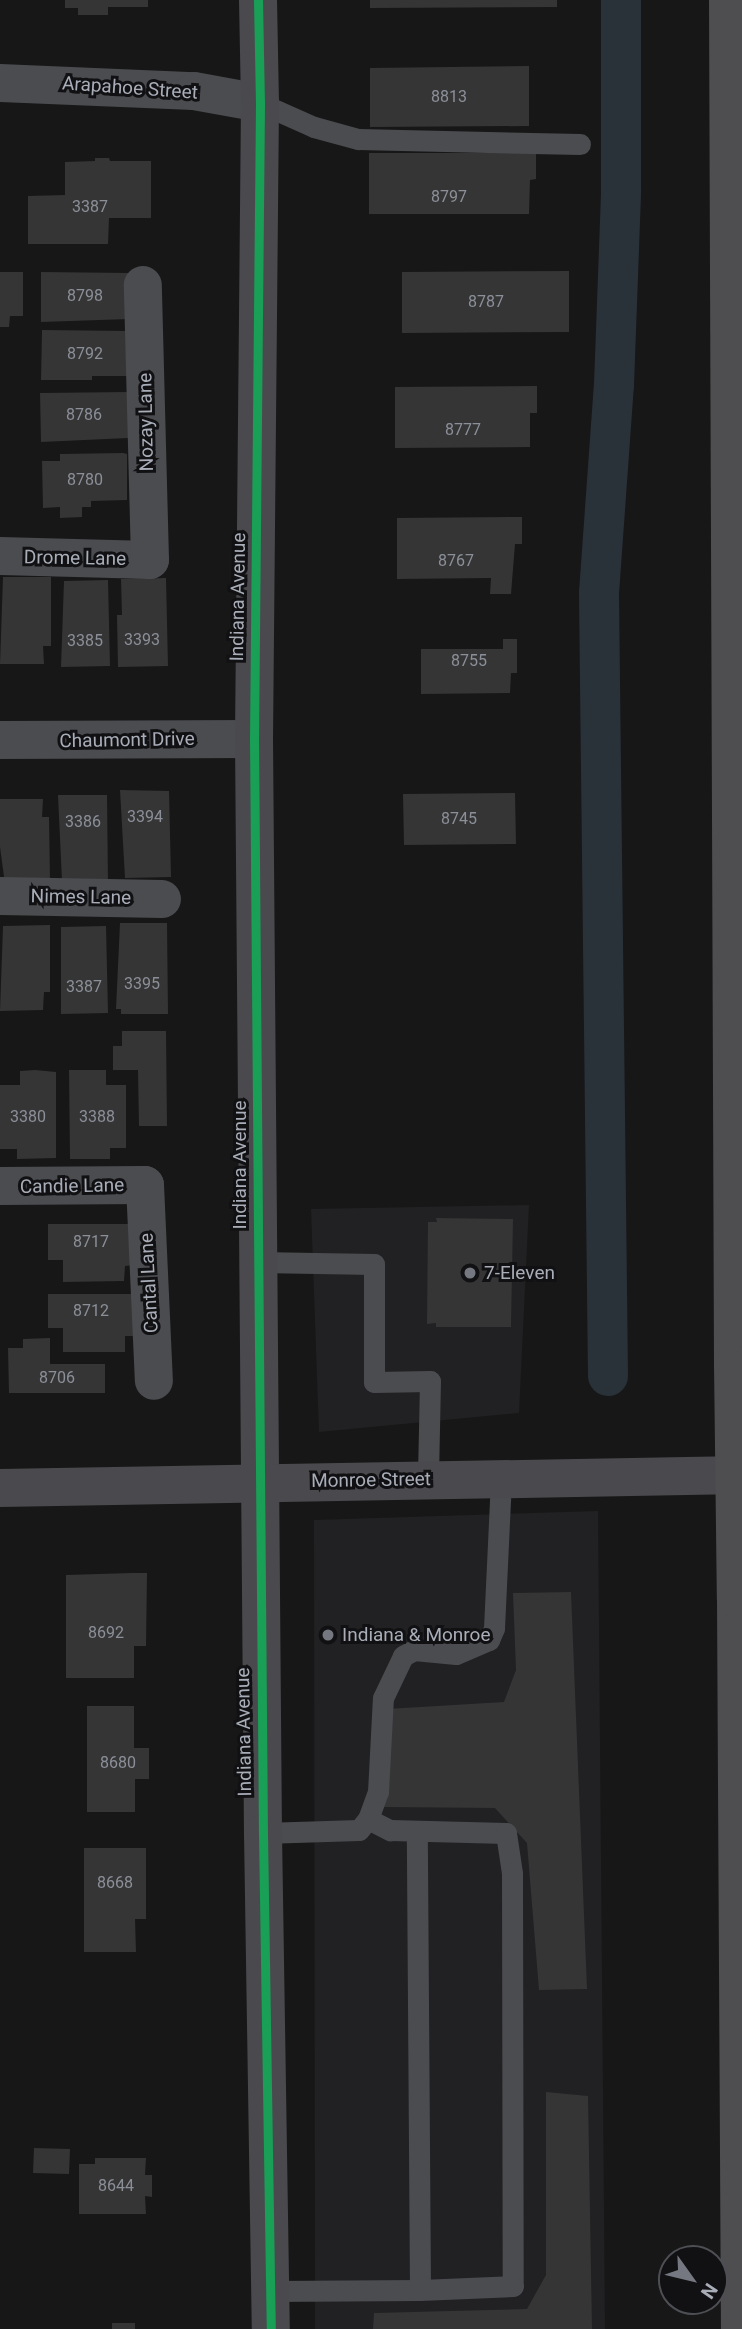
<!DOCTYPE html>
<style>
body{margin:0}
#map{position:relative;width:742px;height:2329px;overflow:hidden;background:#171717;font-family:Roboto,sans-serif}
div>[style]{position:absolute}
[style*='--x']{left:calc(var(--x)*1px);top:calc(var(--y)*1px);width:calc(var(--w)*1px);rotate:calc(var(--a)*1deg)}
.built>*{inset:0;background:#212123}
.canal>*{height:40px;margin:-20px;padding:0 20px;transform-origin:20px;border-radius:20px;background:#2a3239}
.building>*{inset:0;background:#353536}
.lane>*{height:21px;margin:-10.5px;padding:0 10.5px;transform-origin:10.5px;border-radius:10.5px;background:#4b4c50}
.street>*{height:38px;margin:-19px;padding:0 19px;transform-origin:19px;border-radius:19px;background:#4b4c50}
.secondary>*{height:38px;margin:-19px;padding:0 19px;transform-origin:19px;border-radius:19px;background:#4a4a4e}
.highway>*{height:38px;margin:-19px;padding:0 19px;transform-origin:19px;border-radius:19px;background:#4e4e51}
.highway-bridge>*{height:38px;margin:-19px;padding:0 19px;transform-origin:19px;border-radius:19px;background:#4e4e51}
.cycleway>*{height:9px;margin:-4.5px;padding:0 4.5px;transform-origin:4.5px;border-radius:4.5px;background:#1a9f57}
.dots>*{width:19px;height:19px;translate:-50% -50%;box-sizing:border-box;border:4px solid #111113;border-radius:50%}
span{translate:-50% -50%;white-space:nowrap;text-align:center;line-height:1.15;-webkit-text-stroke:6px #111113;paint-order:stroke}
.number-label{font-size:16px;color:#8b8f98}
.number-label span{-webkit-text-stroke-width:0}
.street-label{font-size:19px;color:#a8adb8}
.poi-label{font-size:19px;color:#a8adb8}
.left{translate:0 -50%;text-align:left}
.north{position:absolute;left:658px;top:2245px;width:70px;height:70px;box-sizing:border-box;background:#111113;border:2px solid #4d4f55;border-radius:50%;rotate:124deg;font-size:19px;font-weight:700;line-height:28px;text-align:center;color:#a8adb8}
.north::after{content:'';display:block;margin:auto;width:24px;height:32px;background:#757880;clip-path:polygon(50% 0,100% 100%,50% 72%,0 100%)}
</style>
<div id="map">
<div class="built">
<div style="clip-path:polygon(529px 1205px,519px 1413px,319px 1432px,311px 1209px)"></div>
<div style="clip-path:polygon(598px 1511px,605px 2329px,315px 2329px,314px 1520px)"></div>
</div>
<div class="canal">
<div style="--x:608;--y:1376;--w:783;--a:-90.66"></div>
<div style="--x:599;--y:593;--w:209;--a:-85.9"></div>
<div style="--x:614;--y:385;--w:194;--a:-87.9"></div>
<div style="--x:621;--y:191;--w:191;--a:-90"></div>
</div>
<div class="building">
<div style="clip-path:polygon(65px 0,148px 0,148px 7px,108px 7px,108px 15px,78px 15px,78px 8px,65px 8px)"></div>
<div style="clip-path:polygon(370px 0,557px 0,557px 7px,370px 8px)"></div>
<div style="clip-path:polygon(529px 66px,529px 126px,370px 127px,370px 68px)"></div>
<div style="clip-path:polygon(369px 153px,536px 153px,536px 179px,530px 180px,529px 214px,369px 214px)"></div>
<div style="clip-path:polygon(95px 158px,109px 158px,110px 161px,151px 161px,151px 218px,109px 218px,108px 244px,28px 244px,28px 196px,65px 195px,65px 162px,95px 161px)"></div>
<div style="clip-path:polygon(569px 271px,569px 332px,402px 333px,402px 272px)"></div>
<div style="clip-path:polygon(0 272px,23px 272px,23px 316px,10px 316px,9px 327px,0 327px)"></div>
<div style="clip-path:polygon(41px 272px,130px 273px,129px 319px,41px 322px)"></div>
<div style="clip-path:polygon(42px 330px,128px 331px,128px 376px,92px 376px,92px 380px,41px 380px)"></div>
<div style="clip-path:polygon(537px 386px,537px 413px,530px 413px,530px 447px,395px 448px,395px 387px)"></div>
<div style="clip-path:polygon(128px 392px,128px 438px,41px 442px,40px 393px)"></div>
<div style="clip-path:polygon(123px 453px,127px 454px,127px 500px,91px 501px,91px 507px,82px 507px,82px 517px,60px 518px,60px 507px,43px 508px,42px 461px,60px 461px,60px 454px)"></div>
<div style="clip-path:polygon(522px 517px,522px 544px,515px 544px,511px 594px,490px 594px,491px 578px,397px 579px,397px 518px)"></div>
<div style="clip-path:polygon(3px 577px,51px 577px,51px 646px,43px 646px,44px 664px,0 664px)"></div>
<div style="clip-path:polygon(166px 578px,168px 666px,118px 667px,117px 615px,122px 615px,121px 579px)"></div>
<div style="clip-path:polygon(108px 580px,110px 666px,61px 667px,64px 581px)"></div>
<div style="clip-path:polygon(503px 639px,517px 639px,517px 673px,511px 673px,510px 693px,421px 694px,421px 649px,503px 649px)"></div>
<div style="clip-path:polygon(120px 790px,169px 791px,171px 877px,125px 878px)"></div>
<div style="clip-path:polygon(515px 793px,516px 844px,404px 845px,403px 794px)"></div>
<div style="clip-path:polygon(58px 795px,107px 795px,108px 884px,62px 881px)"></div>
<div style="clip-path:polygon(0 799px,43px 799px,42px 817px,49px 817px,50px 880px,5px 884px,0 847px)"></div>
<div style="clip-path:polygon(120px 923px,167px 923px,168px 1014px,121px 1014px,121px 1009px,116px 1009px)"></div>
<div style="clip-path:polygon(50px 925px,50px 992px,44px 992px,43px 1010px,0 1011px,3px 926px)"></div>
<div style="clip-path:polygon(106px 926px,108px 1013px,61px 1014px,61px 927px)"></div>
<div style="clip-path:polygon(122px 1031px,166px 1031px,167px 1126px,139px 1126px,138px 1070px,113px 1070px,113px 1046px,122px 1046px)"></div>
<div style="clip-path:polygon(35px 1070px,56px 1072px,56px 1158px,17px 1159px,17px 1149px,0 1149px,0 1085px,20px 1085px,20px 1071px)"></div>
<div style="clip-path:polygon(69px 1070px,106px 1070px,106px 1085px,126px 1085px,126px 1148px,110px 1148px,110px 1159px,70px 1159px)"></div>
<div style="clip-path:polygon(436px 1218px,513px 1219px,511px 1327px,436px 1327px,436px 1323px,427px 1324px,428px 1222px,437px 1222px)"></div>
<div style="clip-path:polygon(48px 1224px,134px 1224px,134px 1265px,125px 1266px,124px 1281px,63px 1282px,63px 1260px,48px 1260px)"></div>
<div style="clip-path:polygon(48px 1294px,134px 1294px,134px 1336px,125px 1336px,125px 1352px,63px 1352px,63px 1328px,48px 1328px)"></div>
<div style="clip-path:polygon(50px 1338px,50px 1364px,105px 1364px,105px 1393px,9px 1393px,8px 1348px,23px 1348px,23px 1339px)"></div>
<div style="clip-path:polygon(132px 1573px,147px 1573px,146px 1646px,134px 1646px,134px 1678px,66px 1678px,66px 1575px)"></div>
<div style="clip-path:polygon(571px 1592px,587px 1989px,539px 1990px,527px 1843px,495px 1808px,384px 1807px,387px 1709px,504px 1702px,516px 1670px,513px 1593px)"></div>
<div style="clip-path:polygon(87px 1706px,134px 1706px,134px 1748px,149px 1748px,149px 1779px,135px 1779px,135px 1812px,87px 1812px)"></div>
<div style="clip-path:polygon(84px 1848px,146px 1848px,146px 1919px,135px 1919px,136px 1952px,84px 1952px)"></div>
<div style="clip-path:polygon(546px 2092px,588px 2096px,592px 2329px,373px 2329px,374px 2313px,527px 2309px,546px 2275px)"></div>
<div style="clip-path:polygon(34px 2148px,70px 2149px,69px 2174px,33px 2173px)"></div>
<div style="clip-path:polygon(95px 2158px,146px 2158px,145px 2175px,152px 2175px,152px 2197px,145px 2196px,146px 2214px,79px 2214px,79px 2164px,95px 2164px)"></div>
<div style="clip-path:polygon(112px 2323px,135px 2323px,135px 2329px,112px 2329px)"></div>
</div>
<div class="lane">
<div style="--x:260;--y:103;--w:59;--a:24"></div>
<div style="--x:314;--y:127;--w:46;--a:15.3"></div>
<div style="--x:358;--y:139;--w:222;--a:1.3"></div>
<div style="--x:258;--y:1262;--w:116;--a:1"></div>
<div style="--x:374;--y:1264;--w:118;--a:90"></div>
<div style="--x:374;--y:1382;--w:56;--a:-1"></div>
<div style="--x:430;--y:1381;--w:97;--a:91.2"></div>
<div style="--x:368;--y:1819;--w:25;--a:27"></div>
<div style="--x:390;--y:1830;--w:116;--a:1.5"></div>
<div style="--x:506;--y:1833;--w:40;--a:81.5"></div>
<div style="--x:512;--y:1873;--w:413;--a:89.9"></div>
<div style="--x:513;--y:2286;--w:93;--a:177.5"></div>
<div style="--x:263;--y:1833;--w:96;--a:-1.8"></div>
<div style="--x:359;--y:1830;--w:14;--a:-51"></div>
<div style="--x:368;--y:1819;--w:29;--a:-70"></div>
<div style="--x:378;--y:1792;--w:94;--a:-87"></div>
<div style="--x:383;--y:1698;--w:47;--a:-64.5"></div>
<div style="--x:403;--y:1656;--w:13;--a:-29"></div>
<div style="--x:414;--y:1650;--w:42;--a:5.4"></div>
<div style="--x:456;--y:1654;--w:36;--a:-23"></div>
<div style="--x:489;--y:1640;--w:13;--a:-67"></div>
<div style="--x:494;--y:1628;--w:150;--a:-87.3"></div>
<div style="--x:271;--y:2291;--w:149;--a:-0.4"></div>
<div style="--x:420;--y:2290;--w:459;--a:-90.4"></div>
</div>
<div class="street">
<div style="--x:0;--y:83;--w:194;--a:2.4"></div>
<div style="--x:194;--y:91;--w:67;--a:10.3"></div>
<div style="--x:0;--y:556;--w:150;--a:1.5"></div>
<div style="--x:150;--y:560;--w:275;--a:-91.5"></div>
<div style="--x:0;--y:740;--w:254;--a:-0.2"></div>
<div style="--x:0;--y:896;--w:162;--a:1.1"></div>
<div style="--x:0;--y:1186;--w:145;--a:-0.4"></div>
<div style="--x:145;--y:1185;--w:196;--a:87.4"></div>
</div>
<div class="secondary">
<div style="--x:258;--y:0;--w:103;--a:88.9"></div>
<div style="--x:260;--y:103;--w:636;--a:90.54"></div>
<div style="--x:254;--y:739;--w:1094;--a:89.53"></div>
<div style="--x:263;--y:1833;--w:496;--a:89.1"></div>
<div style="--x:0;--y:1488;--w:742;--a:-1"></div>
</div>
<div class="highway">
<div style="--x:728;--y:0;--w:1364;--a:89.79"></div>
<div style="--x:736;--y:1599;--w:730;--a:89.69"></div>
</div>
<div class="highway-bridge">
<div style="--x:733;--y:1364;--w:235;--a:89.3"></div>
</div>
<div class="cycleway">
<div style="--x:258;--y:0;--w:103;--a:88.9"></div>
<div style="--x:260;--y:103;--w:636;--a:90.54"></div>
<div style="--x:254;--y:739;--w:1094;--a:89.53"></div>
<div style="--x:263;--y:1833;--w:496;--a:89.1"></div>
</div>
<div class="dots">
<div style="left:470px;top:1273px;background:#757880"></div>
<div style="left:328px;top:1635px;background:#757880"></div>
</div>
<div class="number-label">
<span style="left:449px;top:97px">8813</span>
<span style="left:449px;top:197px">8797</span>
<span style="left:90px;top:207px">3387</span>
<span style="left:85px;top:296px">8798</span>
<span style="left:486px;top:302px">8787</span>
<span style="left:85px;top:354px">8792</span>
<span style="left:84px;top:415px">8786</span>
<span style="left:463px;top:430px">8777</span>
<span style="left:85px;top:480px">8780</span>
<span style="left:456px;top:561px">8767</span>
<span style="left:142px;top:640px">3393</span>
<span style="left:85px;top:641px">3385</span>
<span style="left:469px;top:661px">8755</span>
<span style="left:145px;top:817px">3394</span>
<span style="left:459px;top:819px">8745</span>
<span style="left:83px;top:822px">3386</span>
<span style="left:142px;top:984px">3395</span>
<span style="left:84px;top:987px">3387</span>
<span style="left:28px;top:1117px">3380</span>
<span style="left:97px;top:1117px">3388</span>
<span style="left:91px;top:1242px">8717</span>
<span style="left:91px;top:1311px">8712</span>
<span style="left:57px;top:1378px">8706</span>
<span style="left:106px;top:1633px">8692</span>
<span style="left:118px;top:1763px">8680</span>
<span style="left:115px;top:1883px">8668</span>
<span style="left:116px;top:2186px">8644</span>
</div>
<div class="street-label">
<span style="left:130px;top:88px;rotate:4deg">Arapahoe Street</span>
<span style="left:146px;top:422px;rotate:-91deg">Nozay Lane</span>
<span style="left:75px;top:558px;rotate:1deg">Drome Lane</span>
<span style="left:238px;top:597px;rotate:-89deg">Indiana Avenue</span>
<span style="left:127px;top:740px;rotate:-1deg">Chaumont Drive</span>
<span style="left:81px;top:897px;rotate:1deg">Nimes Lane</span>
<span style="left:240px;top:1165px;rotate:-90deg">Indiana Avenue</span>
<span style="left:72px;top:1186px;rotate:-1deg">Candie Lane</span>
<span style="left:149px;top:1283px;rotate:-93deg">Cantal Lane</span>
<span style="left:371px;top:1480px;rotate:-1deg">Monroe Street</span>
<span style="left:244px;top:1732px;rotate:-91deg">Indiana Avenue</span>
</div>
<div class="poi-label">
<span class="left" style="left:484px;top:1273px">7-Eleven</span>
<span class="left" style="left:342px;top:1635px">Indiana &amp; Monroe</span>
</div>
<div class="north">N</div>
</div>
